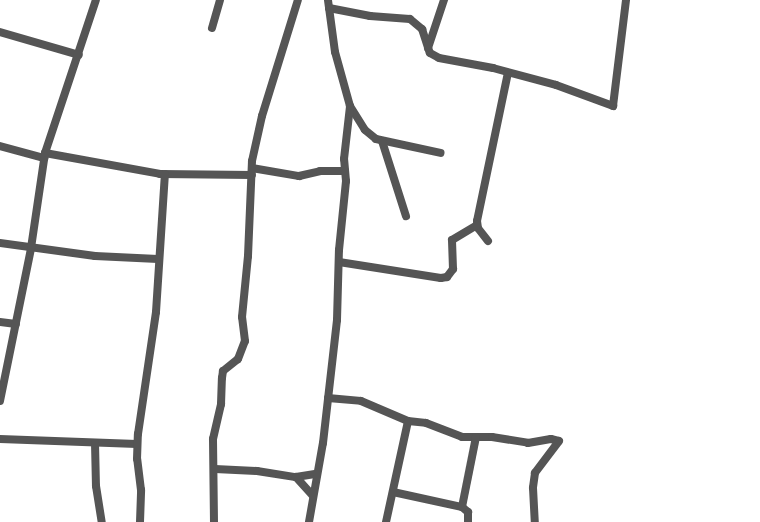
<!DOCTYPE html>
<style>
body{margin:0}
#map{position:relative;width:760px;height:522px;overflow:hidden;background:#fff;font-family:Mulish,sans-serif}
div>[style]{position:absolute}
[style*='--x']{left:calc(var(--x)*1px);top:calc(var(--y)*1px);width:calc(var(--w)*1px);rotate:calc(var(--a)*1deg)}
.minor>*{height:8px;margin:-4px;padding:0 4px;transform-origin:4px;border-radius:4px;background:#555}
span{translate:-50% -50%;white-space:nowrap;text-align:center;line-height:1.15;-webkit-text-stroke:3px #fff;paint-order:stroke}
</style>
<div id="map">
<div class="minor">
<div style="--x:329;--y:8;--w:42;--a:11"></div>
<div style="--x:370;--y:16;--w:40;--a:4.3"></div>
<div style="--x:410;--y:19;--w:16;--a:40"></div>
<div style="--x:422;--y:29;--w:25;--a:72"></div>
<div style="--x:430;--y:53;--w:10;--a:29"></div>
<div style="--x:439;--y:58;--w:55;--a:10.5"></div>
<div style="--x:493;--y:68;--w:65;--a:15.1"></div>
<div style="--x:556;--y:85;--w:61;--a:20.2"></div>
<div style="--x:613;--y:106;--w:107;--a:-83"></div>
<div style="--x:212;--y:28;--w:29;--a:-74"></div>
<div style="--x:0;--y:32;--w:82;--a:16.2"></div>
<div style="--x:428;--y:48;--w:51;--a:-71.6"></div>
<div style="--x:350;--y:106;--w:28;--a:58"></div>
<div style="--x:365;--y:130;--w:14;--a:39"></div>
<div style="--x:376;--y:139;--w:66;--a:12.2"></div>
<div style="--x:382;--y:141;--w:79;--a:72.3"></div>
<div style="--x:0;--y:146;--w:46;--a:15.3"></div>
<div style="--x:45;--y:153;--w:117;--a:10.3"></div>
<div style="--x:160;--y:174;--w:92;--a:0.6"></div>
<div style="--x:252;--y:168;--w:48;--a:9.7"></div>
<div style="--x:299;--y:176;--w:22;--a:-13"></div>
<div style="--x:320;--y:171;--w:25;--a:0"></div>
<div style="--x:488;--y:241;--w:16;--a:-128"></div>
<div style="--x:478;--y:228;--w:7;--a:-98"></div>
<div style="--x:477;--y:221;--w:151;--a:-78.2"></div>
<div style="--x:0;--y:243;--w:96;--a:7.8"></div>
<div style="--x:95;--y:256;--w:63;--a:2.7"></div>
<div style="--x:339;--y:262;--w:103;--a:8.9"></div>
<div style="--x:441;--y:278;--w:6;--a:-9"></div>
<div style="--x:447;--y:277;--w:10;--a:-53"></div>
<div style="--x:453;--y:269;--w:29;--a:-92"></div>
<div style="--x:452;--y:240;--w:29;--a:-31"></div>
<div style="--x:0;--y:322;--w:16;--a:7"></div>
<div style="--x:328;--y:398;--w:33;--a:5"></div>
<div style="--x:361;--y:401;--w:51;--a:23.1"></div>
<div style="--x:408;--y:421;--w:18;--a:6"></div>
<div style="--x:426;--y:423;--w:39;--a:21"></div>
<div style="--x:462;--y:437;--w:30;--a:0"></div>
<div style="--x:492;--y:437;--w:36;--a:9"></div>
<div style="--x:528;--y:443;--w:23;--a:-10"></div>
<div style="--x:551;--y:439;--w:8;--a:14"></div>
<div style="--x:559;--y:441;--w:40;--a:127"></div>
<div style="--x:535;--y:473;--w:15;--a:98"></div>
<div style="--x:533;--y:488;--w:34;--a:87"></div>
<div style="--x:0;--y:401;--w:156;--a:-78.5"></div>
<div style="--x:31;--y:248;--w:96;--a:-81.6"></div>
<div style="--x:45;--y:153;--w:161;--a:-71.6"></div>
<div style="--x:0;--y:439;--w:137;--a:2.1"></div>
<div style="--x:95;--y:443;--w:43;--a:88.7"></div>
<div style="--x:96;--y:486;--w:36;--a:81"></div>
<div style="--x:215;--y:469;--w:42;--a:2.7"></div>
<div style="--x:257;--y:471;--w:39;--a:9"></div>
<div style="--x:296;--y:477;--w:19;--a:-9"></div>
<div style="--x:296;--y:477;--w:24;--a:48"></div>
<div style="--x:393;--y:492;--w:71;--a:12.3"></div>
<div style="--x:462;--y:507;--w:8;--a:40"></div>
<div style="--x:468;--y:512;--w:10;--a:90"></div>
<div style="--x:462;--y:507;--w:71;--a:-78.7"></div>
<div style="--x:140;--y:522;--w:32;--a:-88"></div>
<div style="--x:141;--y:490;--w:31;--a:-97"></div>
<div style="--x:137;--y:459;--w:25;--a:-88"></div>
<div style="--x:138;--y:434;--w:123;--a:-81.6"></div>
<div style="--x:156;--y:312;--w:138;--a:-86.3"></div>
<div style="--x:214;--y:522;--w:83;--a:-90.7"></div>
<div style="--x:213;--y:439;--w:36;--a:-77"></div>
<div style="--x:221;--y:404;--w:26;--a:-88"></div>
<div style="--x:222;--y:378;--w:7;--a:-82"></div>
<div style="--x:223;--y:371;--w:19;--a:-39"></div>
<div style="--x:238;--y:359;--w:19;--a:-69"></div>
<div style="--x:245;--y:341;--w:24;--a:-97"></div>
<div style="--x:242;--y:317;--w:61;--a:-84.4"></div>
<div style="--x:248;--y:256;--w:95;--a:-87.6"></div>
<div style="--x:252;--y:161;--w:46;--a:-77.5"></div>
<div style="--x:262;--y:116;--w:121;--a:-72.8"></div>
<div style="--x:309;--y:522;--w:80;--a:-80"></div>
<div style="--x:323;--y:443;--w:124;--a:-83.5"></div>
<div style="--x:337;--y:320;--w:70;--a:-88.4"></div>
<div style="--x:339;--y:250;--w:69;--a:-84.2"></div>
<div style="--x:346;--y:181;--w:22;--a:-95"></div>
<div style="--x:344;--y:159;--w:53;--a:-83.5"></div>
<div style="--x:350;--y:106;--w:56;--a:-105.5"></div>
<div style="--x:335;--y:52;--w:52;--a:-97.7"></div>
<div style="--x:386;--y:522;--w:103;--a:-77.7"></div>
</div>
</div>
